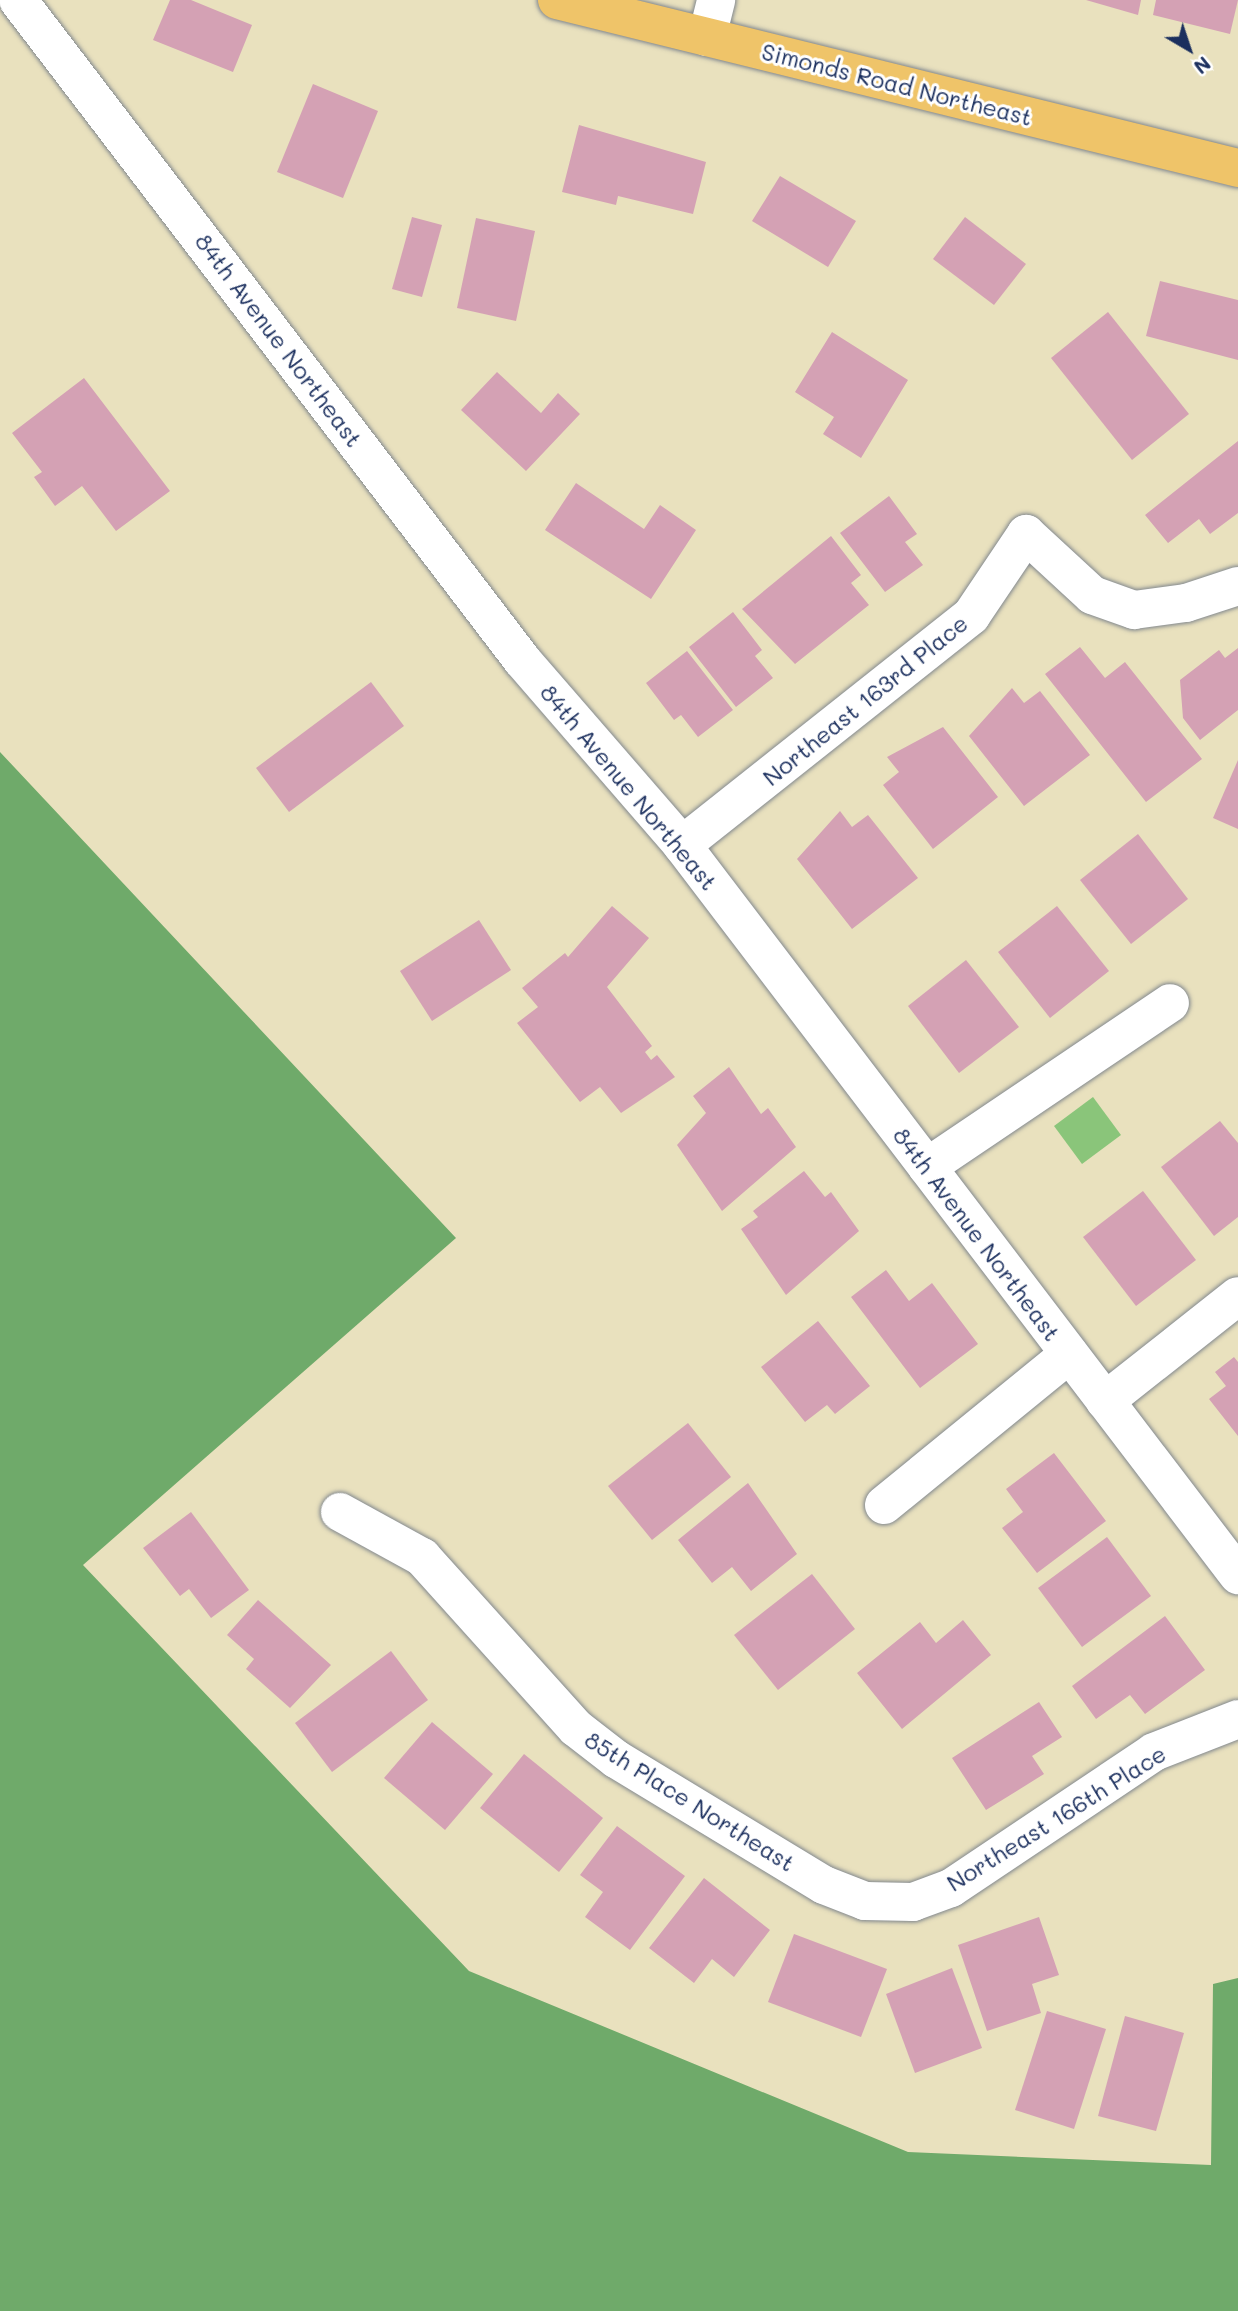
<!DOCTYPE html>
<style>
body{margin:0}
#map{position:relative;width:1238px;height:2311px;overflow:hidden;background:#e9e1be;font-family:Mali,sans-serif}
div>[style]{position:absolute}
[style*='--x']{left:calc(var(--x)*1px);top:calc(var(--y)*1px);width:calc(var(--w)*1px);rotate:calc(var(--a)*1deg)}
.green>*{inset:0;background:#8ac57a}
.forest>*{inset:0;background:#6faa6a}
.building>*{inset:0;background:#d4a1b4}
.roads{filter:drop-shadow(0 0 2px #82888e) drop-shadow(0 0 2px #82888e)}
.minor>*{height:38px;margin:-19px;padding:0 19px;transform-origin:19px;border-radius:19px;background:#fff}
.major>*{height:38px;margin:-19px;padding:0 19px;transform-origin:19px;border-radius:19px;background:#efc469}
span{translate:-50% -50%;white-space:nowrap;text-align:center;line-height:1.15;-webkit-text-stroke:6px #fff;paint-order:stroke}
.street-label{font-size:23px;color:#1b2f5e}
.north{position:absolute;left:1154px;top:14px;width:70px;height:70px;-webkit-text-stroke:5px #fff;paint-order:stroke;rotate:141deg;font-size:19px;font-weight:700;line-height:28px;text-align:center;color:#1b2f5e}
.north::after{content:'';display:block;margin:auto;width:24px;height:32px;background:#1b2f5e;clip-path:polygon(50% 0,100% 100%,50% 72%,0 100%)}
</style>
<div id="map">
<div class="green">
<div style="clip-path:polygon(1093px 1097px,1121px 1135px,1082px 1164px,1054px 1126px)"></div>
</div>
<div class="forest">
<div style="clip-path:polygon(0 752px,456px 1238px,83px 1565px,469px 1971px,908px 2152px,1211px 2165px,1213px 1984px,1238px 1978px,1238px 2311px,0 2311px)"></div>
</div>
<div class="building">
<div style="clip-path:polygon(170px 0,191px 0,252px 25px,233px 72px,153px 40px)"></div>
<div style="clip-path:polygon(1086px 0,1141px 0,1138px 15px)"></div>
<div style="clip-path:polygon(1156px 0,1238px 0,1230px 34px,1153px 15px)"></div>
<div style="clip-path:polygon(313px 84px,378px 111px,343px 198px,277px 172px)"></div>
<div style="clip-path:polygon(579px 125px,706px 162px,693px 214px,618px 196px,616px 205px,562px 192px)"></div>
<div style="clip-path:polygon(780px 176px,856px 221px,828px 267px,752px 221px)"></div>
<div style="clip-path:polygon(412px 217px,442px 225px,422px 297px,392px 289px)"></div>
<div style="clip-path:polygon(965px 217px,1026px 264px,994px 305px,933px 259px)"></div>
<div style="clip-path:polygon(476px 218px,535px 231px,516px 321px,457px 308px)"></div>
<div style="clip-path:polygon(1160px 281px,1238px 300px,1238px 360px,1146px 336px)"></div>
<div style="clip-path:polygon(1108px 312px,1189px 414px,1132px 460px,1051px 358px)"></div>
<div style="clip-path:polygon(832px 332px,908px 380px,861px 458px,823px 434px,834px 417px,795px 392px)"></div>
<div style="clip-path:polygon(497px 372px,541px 413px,558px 393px,580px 414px,526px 471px,461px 410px)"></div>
<div style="clip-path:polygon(84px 378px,170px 491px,116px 531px,82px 486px,55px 506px,34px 477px,42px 472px,12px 433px)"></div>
<div style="clip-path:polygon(1238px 441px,1238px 513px,1210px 534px,1199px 519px,1168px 543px,1145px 515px)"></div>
<div style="clip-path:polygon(576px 483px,644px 529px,660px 505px,696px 530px,651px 599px,545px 530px)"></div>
<div style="clip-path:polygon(889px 496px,917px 534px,905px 542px,923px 565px,885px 592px,840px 533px)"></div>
<div style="clip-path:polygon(831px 536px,861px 575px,851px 583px,869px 605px,795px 664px,742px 609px)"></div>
<div style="clip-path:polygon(733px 612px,762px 650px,755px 656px,773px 678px,736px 707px,689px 647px)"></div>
<div style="clip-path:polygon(1080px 647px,1105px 678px,1125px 662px,1202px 759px,1146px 802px,1045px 674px)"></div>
<div style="clip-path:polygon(1238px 648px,1238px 710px,1200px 740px,1183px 718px,1180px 680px,1219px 650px,1225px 658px)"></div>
<div style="clip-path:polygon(687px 651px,733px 710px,698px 737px,681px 715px,674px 720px,646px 683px)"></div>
<div style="clip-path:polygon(371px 682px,404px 726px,289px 812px,256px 768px)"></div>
<div style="clip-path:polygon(1012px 688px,1024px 703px,1040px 691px,1090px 755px,1024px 806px,969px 736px)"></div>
<div style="clip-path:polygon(943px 727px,998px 797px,933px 849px,883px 785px,899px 772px,887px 757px)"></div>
<div style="clip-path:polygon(1238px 760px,1238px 829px,1213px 818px)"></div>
<div style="clip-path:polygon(840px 811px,852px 827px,868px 815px,918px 878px,852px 929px,797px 859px)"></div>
<div style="clip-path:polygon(1138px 834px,1188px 899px,1131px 944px,1080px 880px)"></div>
<div style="clip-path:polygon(612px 906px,649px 938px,607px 987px,652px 1046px,645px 1052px,651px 1060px,657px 1055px,675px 1077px,621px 1113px,600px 1087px,580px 1102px,517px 1023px,538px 1007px,522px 988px,565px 953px,568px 957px)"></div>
<div style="clip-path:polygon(1057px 906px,1109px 971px,1050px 1018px,998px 952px)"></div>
<div style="clip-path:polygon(479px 920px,511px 970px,432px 1021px,400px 971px)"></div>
<div style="clip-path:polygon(966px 960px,1019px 1027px,959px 1073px,908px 1006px)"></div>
<div style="clip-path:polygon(729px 1067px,761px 1114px,768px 1108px,796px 1147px,722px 1211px,677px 1145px,706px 1113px,693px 1096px)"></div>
<div style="clip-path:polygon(1220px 1121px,1238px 1143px,1238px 1217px,1214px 1236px,1161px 1167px)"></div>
<div style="clip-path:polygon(804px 1171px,825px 1197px,831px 1192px,859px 1231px,786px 1295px,741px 1229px,758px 1217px,753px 1211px)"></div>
<div style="clip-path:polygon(1143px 1191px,1196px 1260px,1136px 1306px,1083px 1237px)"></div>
<div style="clip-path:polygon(886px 1270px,909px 1301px,932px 1283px,978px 1344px,920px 1388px,851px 1297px)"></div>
<div style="clip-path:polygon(818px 1321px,870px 1386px,835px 1414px,827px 1405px,805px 1422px,761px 1367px)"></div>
<div style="clip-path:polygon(1234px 1357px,1238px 1362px,1238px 1436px,1209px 1399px,1226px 1386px,1215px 1372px)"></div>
<div style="clip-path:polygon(688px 1423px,731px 1477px,652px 1540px,608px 1486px)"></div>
<div style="clip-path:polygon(1054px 1453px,1106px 1521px,1037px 1573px,1002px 1528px,1023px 1512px,1006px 1489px)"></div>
<div style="clip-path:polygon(748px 1483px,797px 1554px,751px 1591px,732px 1567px,712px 1583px,678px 1540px)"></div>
<div style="clip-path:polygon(191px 1512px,249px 1590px,211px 1618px,189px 1589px,180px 1596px,143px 1548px)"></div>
<div style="clip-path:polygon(1107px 1537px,1151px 1596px,1082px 1647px,1038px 1588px)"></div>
<div style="clip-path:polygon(812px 1574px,855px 1629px,778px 1690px,734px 1635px)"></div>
<div style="clip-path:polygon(258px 1600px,331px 1665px,290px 1708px,246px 1669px,254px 1659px,227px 1635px)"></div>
<div style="clip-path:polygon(1165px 1616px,1205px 1670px,1145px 1714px,1130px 1695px,1096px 1719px,1072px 1686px)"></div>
<div style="clip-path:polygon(963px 1620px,991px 1655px,902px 1729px,857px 1673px,920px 1622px,936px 1643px)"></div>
<div style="clip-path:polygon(391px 1651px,428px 1700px,332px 1772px,295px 1723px)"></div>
<div style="clip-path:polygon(1039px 1702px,1062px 1737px,1032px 1756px,1044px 1774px,986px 1810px,952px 1758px)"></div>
<div style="clip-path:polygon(432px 1722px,493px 1774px,445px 1830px,384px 1778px)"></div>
<div style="clip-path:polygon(524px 1754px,603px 1818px,559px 1872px,480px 1808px)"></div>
<div style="clip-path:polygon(617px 1826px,685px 1876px,630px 1950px,585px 1917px,603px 1892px,580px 1875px)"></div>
<div style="clip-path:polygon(704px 1878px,770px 1930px,734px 1977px,712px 1959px,694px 1983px,649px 1948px)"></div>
<div style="clip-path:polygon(1039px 1917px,1059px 1975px,1032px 1984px,1041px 2013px,987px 2031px,958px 1945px)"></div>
<div style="clip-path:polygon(794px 1934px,887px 1969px,861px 2037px,768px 2002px)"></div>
<div style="clip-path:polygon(952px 1968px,982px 2048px,915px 2073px,886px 1994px)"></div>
<div style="clip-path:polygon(1047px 2011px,1106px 2029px,1074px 2129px,1015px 2110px)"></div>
<div style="clip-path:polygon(1125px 2016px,1184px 2033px,1156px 2131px,1098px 2116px)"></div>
</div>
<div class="roads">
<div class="minor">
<div style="--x:18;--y:0;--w:830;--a:52.63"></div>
<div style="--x:522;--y:660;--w:245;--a:49.1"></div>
<div style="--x:682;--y:845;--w:918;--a:52.71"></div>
<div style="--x:707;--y:37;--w:38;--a:-76"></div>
<div style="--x:682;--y:845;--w:369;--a:-38.4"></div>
<div style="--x:971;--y:616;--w:99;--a:-56.1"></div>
<div style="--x:1026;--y:534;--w:90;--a:42.7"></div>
<div style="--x:1092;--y:595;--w:45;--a:19.7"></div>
<div style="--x:1134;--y:610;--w:52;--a:-7.7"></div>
<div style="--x:1186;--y:603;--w:55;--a:-18.1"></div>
<div style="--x:927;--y:1167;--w:293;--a:-34"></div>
<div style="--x:1105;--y:1401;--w:169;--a:-38.3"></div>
<div style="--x:884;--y:1505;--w:239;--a:-39.2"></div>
<div style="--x:340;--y:1512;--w:94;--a:28.8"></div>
<div style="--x:422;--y:1557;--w:230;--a:48"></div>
<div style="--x:576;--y:1728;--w:51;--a:37.8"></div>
<div style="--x:616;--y:1759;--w:243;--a:31.2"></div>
<div style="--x:824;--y:1885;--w:44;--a:21.3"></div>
<div style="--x:865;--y:1901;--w:48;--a:1.2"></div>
<div style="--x:913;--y:1902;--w:40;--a:-20.2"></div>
<div style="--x:951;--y:1888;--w:244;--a:-33.8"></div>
<div style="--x:1154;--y:1752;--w:90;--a:-21.4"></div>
</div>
<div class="major">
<div style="--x:557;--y:0;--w:701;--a:13.86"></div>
</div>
</div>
<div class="street-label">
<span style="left:897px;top:84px;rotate:14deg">Simonds Road Northeast</span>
<span style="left:279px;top:340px;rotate:53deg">84th Avenue Northeast</span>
<span style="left:865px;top:700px;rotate:-39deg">Northeast 163rd Place</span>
<span style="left:629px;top:787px;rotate:50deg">84th Avenue Northeast</span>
<span style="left:977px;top:1234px;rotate:53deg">84th Avenue Northeast</span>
<span style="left:690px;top:1801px;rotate:32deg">85th Place Northeast</span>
<span style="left:1056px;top:1818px;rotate:-32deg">Northeast 166th Place</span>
</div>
<div class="north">N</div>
</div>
